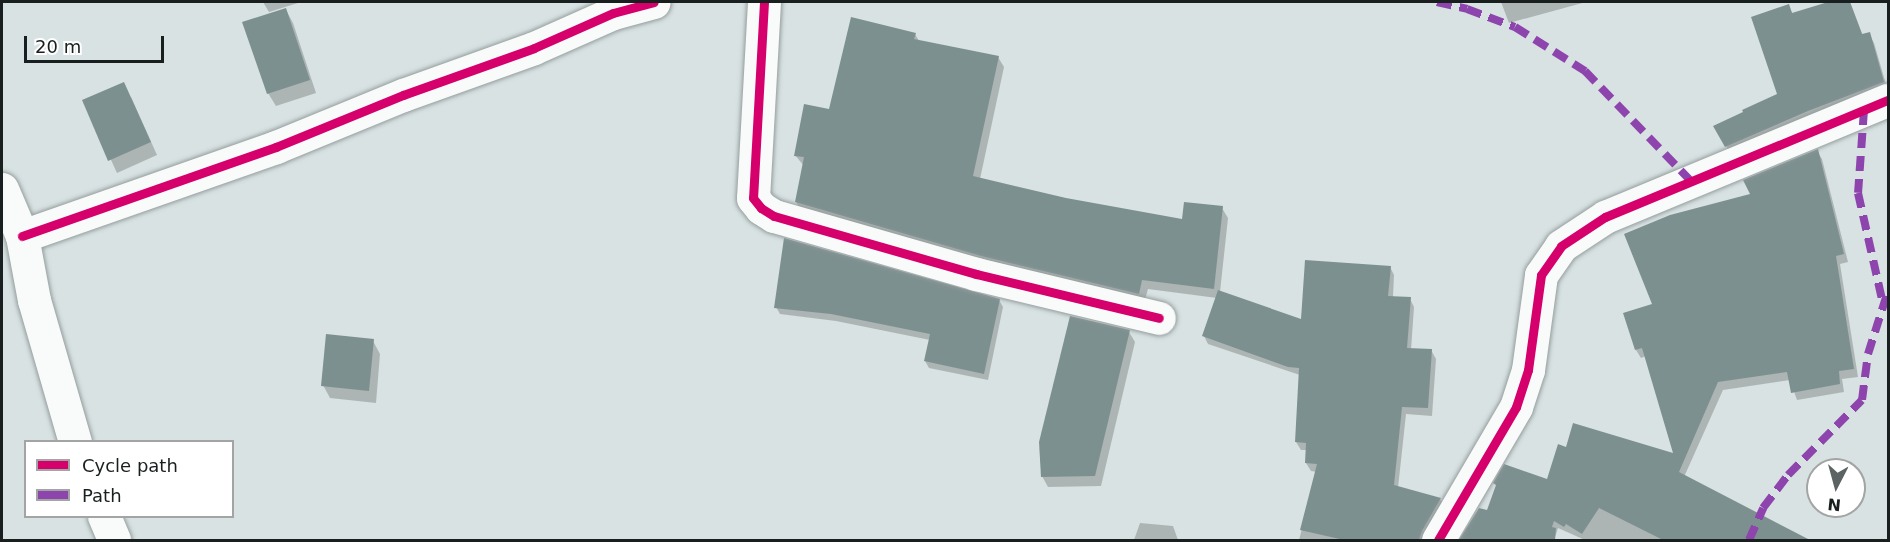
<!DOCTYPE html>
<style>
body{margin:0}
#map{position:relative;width:1890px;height:542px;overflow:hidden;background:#d8e2e2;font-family:"DejaVu Sans",sans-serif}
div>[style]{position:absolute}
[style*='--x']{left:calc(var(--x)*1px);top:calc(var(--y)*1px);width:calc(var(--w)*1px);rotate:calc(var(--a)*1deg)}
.shadow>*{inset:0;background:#0003}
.building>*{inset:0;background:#7d9090}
.roads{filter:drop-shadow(0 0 2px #959d9d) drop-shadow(0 0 2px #959d9d)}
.street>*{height:33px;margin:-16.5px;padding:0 16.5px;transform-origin:16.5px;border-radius:16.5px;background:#f9fbfb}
.quiet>*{height:8px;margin-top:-4px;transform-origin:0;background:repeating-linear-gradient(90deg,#8e44ad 0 15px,transparent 0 23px)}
.cycleway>*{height:9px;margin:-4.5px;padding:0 4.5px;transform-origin:4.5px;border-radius:4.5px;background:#d6006c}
span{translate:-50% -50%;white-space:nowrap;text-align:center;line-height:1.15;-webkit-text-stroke:6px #fff;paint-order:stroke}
.frame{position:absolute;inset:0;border:3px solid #191f1f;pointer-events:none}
.legend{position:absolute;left:24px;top:440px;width:210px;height:78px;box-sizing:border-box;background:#fff;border:2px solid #a3a5a5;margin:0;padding:8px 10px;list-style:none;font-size:18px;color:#191f1f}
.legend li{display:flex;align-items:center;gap:12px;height:30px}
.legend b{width:30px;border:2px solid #a3a5a5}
.north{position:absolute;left:1806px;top:458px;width:60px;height:60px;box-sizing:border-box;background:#fff;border:2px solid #a3a5a5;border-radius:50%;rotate:186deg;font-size:16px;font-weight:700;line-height:24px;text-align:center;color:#191f1f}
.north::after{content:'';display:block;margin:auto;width:21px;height:27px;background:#5c6363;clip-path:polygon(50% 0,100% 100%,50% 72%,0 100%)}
.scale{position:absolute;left:24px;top:36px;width:140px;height:27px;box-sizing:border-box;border:3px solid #191f1f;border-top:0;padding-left:8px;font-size:18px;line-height:21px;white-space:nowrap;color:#191f1f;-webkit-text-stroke:4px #fff;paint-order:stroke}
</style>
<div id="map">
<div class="shadow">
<div style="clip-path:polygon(263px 2px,301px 2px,269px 12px)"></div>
<div style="clip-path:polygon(1501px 2px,1586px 2px,1509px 23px)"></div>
<div style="clip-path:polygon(1833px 2px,1850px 2px,1863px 36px,1869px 34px,1874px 43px,1888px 91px,1731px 155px,1716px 127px,1779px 95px,1788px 6px,1793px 14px)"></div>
<div style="clip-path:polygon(286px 10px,293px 23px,316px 93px,276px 106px,268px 93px)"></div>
<div style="clip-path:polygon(915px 34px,919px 41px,998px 57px,1004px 67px,980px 179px,1065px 200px,1184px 221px,1222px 208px,1228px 218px,1220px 292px,1302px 321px,1390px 267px,1394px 275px,1393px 297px,1410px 299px,1414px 307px,1411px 350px,1431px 350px,1436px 359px,1432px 416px,1406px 414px,1398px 488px,1440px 499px,1445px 507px,1427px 540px,1299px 540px,1317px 472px,1311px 471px,1306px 463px,1307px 450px,1301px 450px,1296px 442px,1300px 375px,1208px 344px,1204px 336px,1217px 298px,1148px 289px,1144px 303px,802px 212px,796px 202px,804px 166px,795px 155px,830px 111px)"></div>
<div style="clip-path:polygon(131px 97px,157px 155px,117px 173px,84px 101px)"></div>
<div style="clip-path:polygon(1817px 151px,1822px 159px,1848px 262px,1840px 264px,1858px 377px,1842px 379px,1844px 392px,1797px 400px,1790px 380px,1723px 390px,1684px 477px,1800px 537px,1802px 540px,1585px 540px,1558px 528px,1554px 540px,1459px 540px,1479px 509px,1488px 512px,1497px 486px,1495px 483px,1548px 481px,1567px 449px,1675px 455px,1646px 356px,1641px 358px,1636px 350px,1654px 305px,1752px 195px)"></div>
<div style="clip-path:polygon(999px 300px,1003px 307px,988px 380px,929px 368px,925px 361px,930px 340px,836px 321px,780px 314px,776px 307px)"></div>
<div style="clip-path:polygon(1129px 332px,1135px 342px,1101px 486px,1048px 487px,1042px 476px)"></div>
<div style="clip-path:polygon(373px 341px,380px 354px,376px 403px,330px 398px,323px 385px)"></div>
<div style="clip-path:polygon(1140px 523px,1173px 526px,1178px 540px,1134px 540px)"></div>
</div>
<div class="building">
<div style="clip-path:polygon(1828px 2px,1850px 2px,1862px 34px,1870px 32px,1884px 82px,1808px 111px,1725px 147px,1713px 126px,1743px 112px,1742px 110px,1777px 94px,1751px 17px,1789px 4px,1792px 13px)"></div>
<div style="clip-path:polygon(286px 8px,310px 80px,267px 94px,242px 22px)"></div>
<div style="clip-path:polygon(851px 17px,916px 33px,914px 39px,999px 56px,973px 176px,1066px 198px,1182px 219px,1184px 202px,1223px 206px,1214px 289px,1142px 280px,1139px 294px,981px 256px,795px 202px,804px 157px,794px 156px,804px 104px,829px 109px)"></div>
<div style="clip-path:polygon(124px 82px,151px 142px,108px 161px,82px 100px)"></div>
<div style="clip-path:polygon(1818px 149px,1844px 254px,1836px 256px,1854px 369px,1839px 371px,1840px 384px,1791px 393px,1787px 372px,1718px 382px,1679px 472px,1810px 540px,1663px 540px,1599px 508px,1582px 534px,1566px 524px,1564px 527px,1554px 521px,1552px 527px,1556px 528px,1555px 540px,1459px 540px,1479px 508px,1487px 510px,1496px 485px,1493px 483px,1504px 464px,1547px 479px,1558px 444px,1566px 447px,1573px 423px,1673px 453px,1642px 348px,1635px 350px,1623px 313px,1652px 304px,1624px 234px,1670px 215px,1750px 194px,1743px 180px)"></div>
<div style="clip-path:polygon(784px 238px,1000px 299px,984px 374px,924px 361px,930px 334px,831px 314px,774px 308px)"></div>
<div style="clip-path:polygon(1305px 260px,1391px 266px,1388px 296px,1411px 297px,1407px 348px,1432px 349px,1428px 408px,1402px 407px,1394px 485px,1441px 498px,1422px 531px,1419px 540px,1344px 540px,1300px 530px,1317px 464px,1305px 463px,1306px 443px,1295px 442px,1299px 368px,1288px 367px,1202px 336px,1218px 290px,1301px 319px)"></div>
<div style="clip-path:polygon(1070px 316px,1130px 330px,1095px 476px,1041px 477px,1039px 442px)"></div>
<div style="clip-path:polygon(326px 334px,374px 339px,369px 391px,321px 386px)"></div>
</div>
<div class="roads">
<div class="street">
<div style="--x:764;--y:2;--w:196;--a:93.2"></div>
<div style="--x:753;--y:198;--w:13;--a:51"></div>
<div style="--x:761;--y:208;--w:15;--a:32"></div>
<div style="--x:774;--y:216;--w:210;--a:16"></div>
<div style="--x:976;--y:274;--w:188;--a:13.5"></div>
<div style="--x:2;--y:189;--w:51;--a:66.9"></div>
<div style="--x:22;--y:236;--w:65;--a:79.4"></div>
<div style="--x:34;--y:300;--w:148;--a:73.9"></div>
<div style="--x:22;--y:236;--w:269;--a:-19.3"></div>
<div style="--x:276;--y:147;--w:137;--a:-22.3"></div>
<div style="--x:403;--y:95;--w:139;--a:-19.7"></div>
<div style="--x:534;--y:48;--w:86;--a:-23.9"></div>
<div style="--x:613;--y:13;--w:42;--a:-15"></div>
<div style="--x:104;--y:516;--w:26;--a:67"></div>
<div style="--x:1438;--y:540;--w:154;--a:-59.6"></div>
<div style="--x:1516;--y:407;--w:39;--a:-72"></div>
<div style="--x:1528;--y:370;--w:96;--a:-82.2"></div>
<div style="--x:1541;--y:275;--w:35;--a:-55"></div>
<div style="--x:1561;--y:246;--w:53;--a:-33.4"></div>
<div style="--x:1605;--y:217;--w:306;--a:-22.5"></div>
</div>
</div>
<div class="quiet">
<div style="--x:1437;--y:2;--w:31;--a:13"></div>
<div style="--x:1467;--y:9;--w:51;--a:20.6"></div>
<div style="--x:1515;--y:27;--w:83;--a:32.2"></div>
<div style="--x:1585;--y:71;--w:153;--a:46.1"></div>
<div style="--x:1864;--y:110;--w:83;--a:94.1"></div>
<div style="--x:1858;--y:193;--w:114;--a:77.3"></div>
<div style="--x:1749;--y:540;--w:35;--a:-66"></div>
<div style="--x:1763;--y:508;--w:41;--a:-52.9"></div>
<div style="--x:1788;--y:475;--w:105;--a:-45.4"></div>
<div style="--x:1862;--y:400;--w:46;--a:-82.6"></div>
<div style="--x:1868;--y:354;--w:66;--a:-72.4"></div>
</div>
<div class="cycleway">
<div style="--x:764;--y:2;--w:196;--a:93.2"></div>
<div style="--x:753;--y:198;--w:13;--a:51"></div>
<div style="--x:761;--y:208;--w:15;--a:32"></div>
<div style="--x:774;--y:216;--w:210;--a:16"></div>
<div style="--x:976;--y:274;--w:188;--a:13.5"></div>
<div style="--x:22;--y:236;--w:269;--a:-19.3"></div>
<div style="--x:276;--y:147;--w:137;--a:-22.3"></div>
<div style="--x:403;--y:95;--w:139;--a:-19.7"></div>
<div style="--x:534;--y:48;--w:86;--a:-23.9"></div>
<div style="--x:613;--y:13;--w:42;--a:-15"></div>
<div style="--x:1438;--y:540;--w:154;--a:-59.6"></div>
<div style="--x:1516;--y:407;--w:39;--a:-72"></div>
<div style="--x:1528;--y:370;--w:96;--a:-82.2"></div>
<div style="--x:1541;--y:275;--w:35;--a:-55"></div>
<div style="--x:1561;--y:246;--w:53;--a:-33.4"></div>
<div style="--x:1605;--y:217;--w:306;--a:-22.5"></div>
</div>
<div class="frame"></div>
<ul class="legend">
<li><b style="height:8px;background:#d6006c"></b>Cycle path</li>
<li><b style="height:8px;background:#8e44ad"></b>Path</li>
</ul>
<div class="north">N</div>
<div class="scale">20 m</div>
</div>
